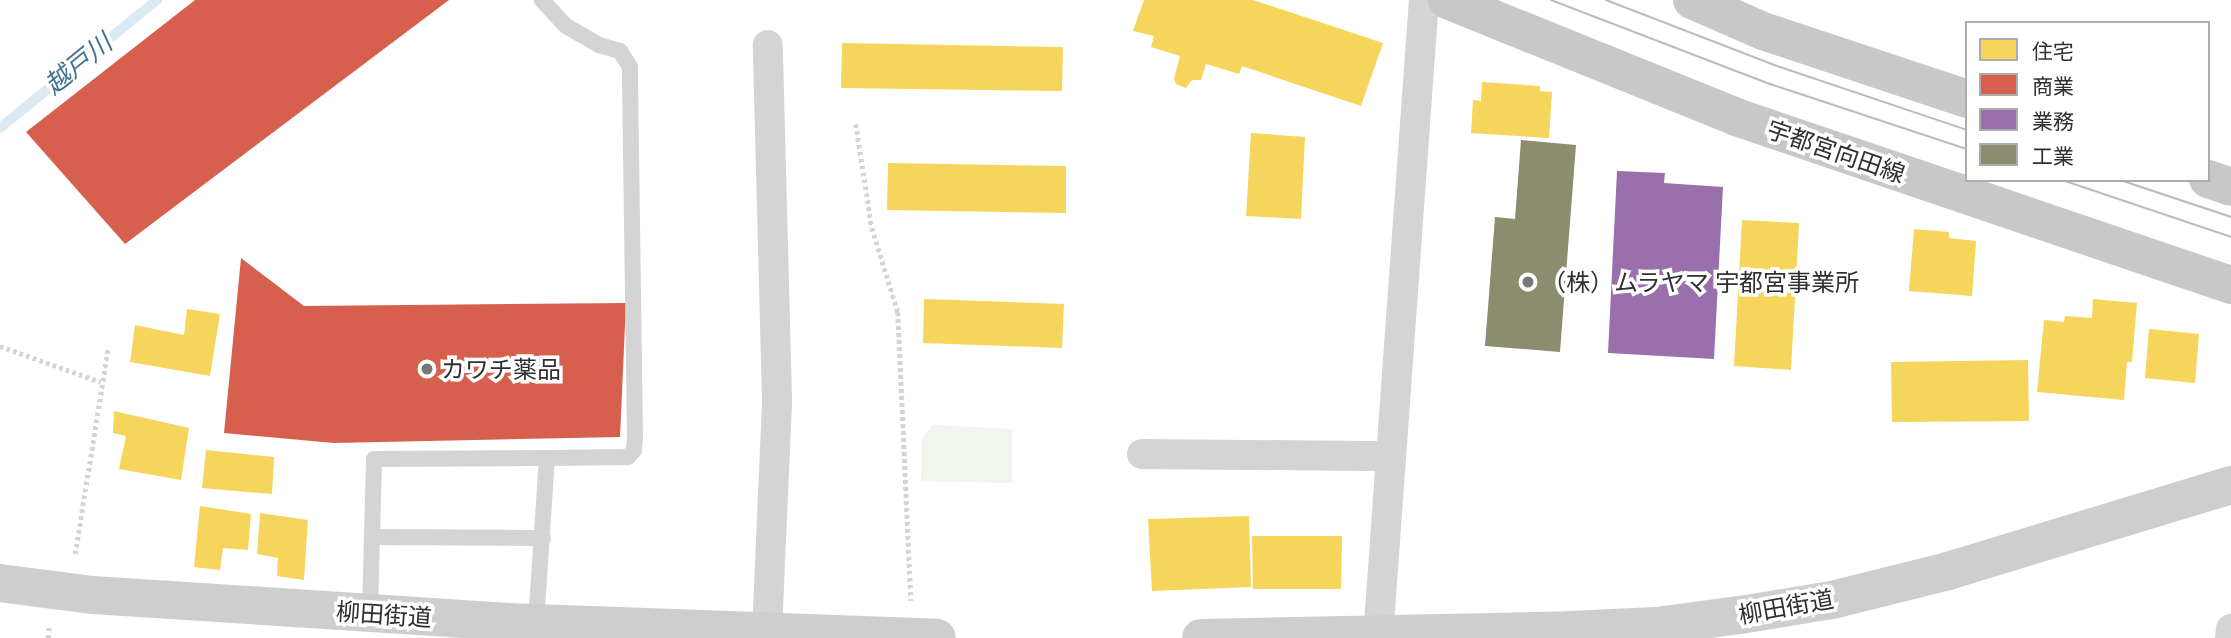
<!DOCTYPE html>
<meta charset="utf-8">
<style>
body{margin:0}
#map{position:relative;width:2231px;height:638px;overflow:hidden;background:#fff;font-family:"Open Sans","Noto Sans JP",sans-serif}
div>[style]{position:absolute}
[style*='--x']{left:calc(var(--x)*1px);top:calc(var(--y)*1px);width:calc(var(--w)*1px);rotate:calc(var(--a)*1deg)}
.green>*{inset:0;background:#f1f5ed}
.homes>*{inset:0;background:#f6d55c}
.shops>*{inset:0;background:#d6604d}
.offices>*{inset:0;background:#9970ab}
.industry>*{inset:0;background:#8c8c6e}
.stream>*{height:10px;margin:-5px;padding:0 5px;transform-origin:5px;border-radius:5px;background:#dbe9f2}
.path>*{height:4.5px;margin-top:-2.25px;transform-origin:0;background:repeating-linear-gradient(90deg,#d4d4d4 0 3.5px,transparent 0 7px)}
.lane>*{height:16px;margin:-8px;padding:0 8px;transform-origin:8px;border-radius:8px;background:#d4d4d4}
.street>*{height:30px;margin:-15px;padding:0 15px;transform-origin:15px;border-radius:15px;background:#d4d4d4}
.secondary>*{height:38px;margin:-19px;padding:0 19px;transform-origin:19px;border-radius:19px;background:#cecece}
.primary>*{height:38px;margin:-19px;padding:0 19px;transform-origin:19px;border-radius:19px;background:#c8c8c8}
.tram>*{height:2px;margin:-1px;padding:0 1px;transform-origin:1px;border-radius:1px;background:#bcbcbc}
.dots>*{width:19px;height:19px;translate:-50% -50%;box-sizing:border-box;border:4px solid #fff;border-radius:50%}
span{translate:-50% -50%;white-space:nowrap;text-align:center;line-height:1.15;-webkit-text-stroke:7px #fff;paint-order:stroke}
.street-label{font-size:24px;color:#303030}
.poi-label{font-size:24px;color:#303030}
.left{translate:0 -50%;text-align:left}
.water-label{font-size:26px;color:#3f7291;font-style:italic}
.legend{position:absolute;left:1965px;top:21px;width:245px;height:161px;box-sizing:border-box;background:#fff;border:2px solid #acacac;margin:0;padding:9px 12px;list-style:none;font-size:21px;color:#303030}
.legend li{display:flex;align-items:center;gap:14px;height:35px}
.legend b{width:35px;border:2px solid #acacac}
</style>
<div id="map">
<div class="green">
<div style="clip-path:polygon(933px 425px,1012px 429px,1012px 483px,921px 481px,922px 439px)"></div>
</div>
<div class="homes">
<div style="clip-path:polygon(1144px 0,1253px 0,1383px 43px,1361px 106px,1242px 66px,1239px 74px,1206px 64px,1201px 80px,1192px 80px,1186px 88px,1176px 84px,1174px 79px,1180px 56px,1151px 47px,1154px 36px,1133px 31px)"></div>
<div style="clip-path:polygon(842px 43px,1063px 47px,1062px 91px,841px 88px)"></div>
<div style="clip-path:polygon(1482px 82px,1540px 86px,1540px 91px,1552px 92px,1549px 138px,1471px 133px,1473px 100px,1481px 101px)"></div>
<div style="clip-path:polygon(1251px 133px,1305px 137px,1301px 219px,1246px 216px)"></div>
<div style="clip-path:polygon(888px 163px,1066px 166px,1066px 213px,887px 210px)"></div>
<div style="clip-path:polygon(1742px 220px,1799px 223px,1791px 370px,1734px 366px)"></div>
<div style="clip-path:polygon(1914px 229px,1949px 232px,1949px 238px,1976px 241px,1972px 296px,1909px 291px)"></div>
<div style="clip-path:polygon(924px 299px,1064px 304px,1062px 348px,923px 343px)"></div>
<div style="clip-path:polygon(2093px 299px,2137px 303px,2132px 362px,2127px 362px,2124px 400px,2037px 392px,2044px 320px,2064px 322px,2065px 316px,2092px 318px)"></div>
<div style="clip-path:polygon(187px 309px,220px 314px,210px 376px,130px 362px,135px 325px,184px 335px)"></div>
<div style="clip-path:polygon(2149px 329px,2199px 334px,2195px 383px,2145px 378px)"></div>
<div style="clip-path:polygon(2028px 360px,2029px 421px,1892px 422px,1891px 362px)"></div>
<div style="clip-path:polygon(114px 411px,189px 428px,181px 480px,119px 469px,126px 436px,113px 433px)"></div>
<div style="clip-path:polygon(206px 450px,274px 457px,272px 494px,202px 488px)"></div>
<div style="clip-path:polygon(200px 506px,251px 514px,248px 550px,223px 548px,220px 570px,194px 567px)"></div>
<div style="clip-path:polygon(260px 513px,308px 520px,304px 580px,277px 576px,278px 558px,257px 554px)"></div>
<div style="clip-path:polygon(1249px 516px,1251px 587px,1152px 591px,1148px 519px)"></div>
<div style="clip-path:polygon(1252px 536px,1342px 536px,1341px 589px,1253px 589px)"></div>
</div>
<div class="shops">
<div style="clip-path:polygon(195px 0,449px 0,125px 244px,26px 132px)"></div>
<div style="clip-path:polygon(241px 258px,304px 306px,626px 303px,620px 437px,334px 443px,224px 433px)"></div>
</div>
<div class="offices">
<div style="clip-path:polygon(1617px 171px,1665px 173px,1664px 183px,1723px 187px,1714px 359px,1608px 353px)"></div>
</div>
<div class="industry">
<div style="clip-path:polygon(1521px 140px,1576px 145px,1560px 352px,1485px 346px,1495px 217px,1515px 219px)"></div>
</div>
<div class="stream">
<div style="--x:0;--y:128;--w:203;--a:-39.2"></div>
</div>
<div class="path">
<div style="--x:856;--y:124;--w:105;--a:81.3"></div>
<div style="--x:872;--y:228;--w:88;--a:72.8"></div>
<div style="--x:898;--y:312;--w:289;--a:87.4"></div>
<div style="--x:0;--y:346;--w:107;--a:19.6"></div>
<div style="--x:75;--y:554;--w:210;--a:-80.9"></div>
<div style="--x:48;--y:638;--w:12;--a:-85"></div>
</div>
<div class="lane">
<div style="--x:373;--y:537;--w:170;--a:0.3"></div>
<div style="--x:370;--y:613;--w:154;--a:-88.5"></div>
<div style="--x:374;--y:459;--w:173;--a:-0.3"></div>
<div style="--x:536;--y:623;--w:165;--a:-86.2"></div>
<div style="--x:547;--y:458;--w:81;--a:-0.7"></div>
<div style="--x:628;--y:457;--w:9;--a:-49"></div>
<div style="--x:634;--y:450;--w:13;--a:-86"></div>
<div style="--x:635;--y:437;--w:370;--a:-90.8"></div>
<div style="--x:630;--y:67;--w:19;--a:-122"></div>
<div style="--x:620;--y:51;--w:22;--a:-164"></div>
<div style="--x:599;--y:45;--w:39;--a:-150"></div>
<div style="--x:565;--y:25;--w:34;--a:-133"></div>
</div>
<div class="street">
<div style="--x:1142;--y:454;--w:249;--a:0.5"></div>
<div style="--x:767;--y:632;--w:233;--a:-87.5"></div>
<div style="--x:777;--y:399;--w:354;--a:-91.5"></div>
<div style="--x:1378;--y:638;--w:640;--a:-85.88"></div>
<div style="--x:2230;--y:638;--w:9;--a:-84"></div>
</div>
<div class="secondary">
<div style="--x:0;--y:583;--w:94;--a:7.4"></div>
<div style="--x:93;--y:595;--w:416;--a:3.7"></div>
<div style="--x:508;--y:622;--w:429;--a:2.1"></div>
<div style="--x:1201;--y:638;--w:369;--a:-1.2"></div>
<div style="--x:1570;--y:630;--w:86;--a:-2.7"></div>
<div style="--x:1656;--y:626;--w:85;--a:-7.5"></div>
<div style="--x:1740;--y:615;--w:93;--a:-9.3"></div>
<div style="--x:1832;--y:600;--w:120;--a:-14"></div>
<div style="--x:1948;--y:571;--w:296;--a:-16.9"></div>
</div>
<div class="primary">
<div style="--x:1447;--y:0;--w:312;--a:22"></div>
<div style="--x:1736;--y:117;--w:523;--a:18.75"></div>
<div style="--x:1692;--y:0;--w:77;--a:23.6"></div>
<div style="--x:1763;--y:31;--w:215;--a:18.4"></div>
<div style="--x:2208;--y:179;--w:24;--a:19"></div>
</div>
<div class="tram">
<div style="--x:1551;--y:0;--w:235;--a:21"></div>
<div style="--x:1770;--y:84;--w:207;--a:18.3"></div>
<div style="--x:1606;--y:0;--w:186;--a:21.1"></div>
<div style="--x:1780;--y:67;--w:197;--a:18.6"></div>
<div style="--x:2062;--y:180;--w:178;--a:18.6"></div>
<div style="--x:2120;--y:180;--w:117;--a:18.4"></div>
</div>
<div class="dots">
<div style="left:1528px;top:282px;background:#787878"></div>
<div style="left:427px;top:369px;background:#787878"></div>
</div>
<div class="street-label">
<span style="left:1836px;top:151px;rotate:19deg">宇都宮向田線</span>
<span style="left:1786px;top:606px;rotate:-10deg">柳田街道</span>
<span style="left:384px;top:614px;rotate:4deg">柳田街道</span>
</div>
<div class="poi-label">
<span class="left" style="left:1542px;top:282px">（株）ムラヤマ 宇都宮事業所</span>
<span class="left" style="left:441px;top:369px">カワチ薬品</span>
</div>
<div class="water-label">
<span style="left:78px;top:64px;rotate:-39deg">越戸川</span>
</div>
<ul class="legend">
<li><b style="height:19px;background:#f6d55c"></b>住宅</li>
<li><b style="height:19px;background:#d6604d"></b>商業</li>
<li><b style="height:19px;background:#9970ab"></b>業務</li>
<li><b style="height:19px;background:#8c8c6e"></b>工業</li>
</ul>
</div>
